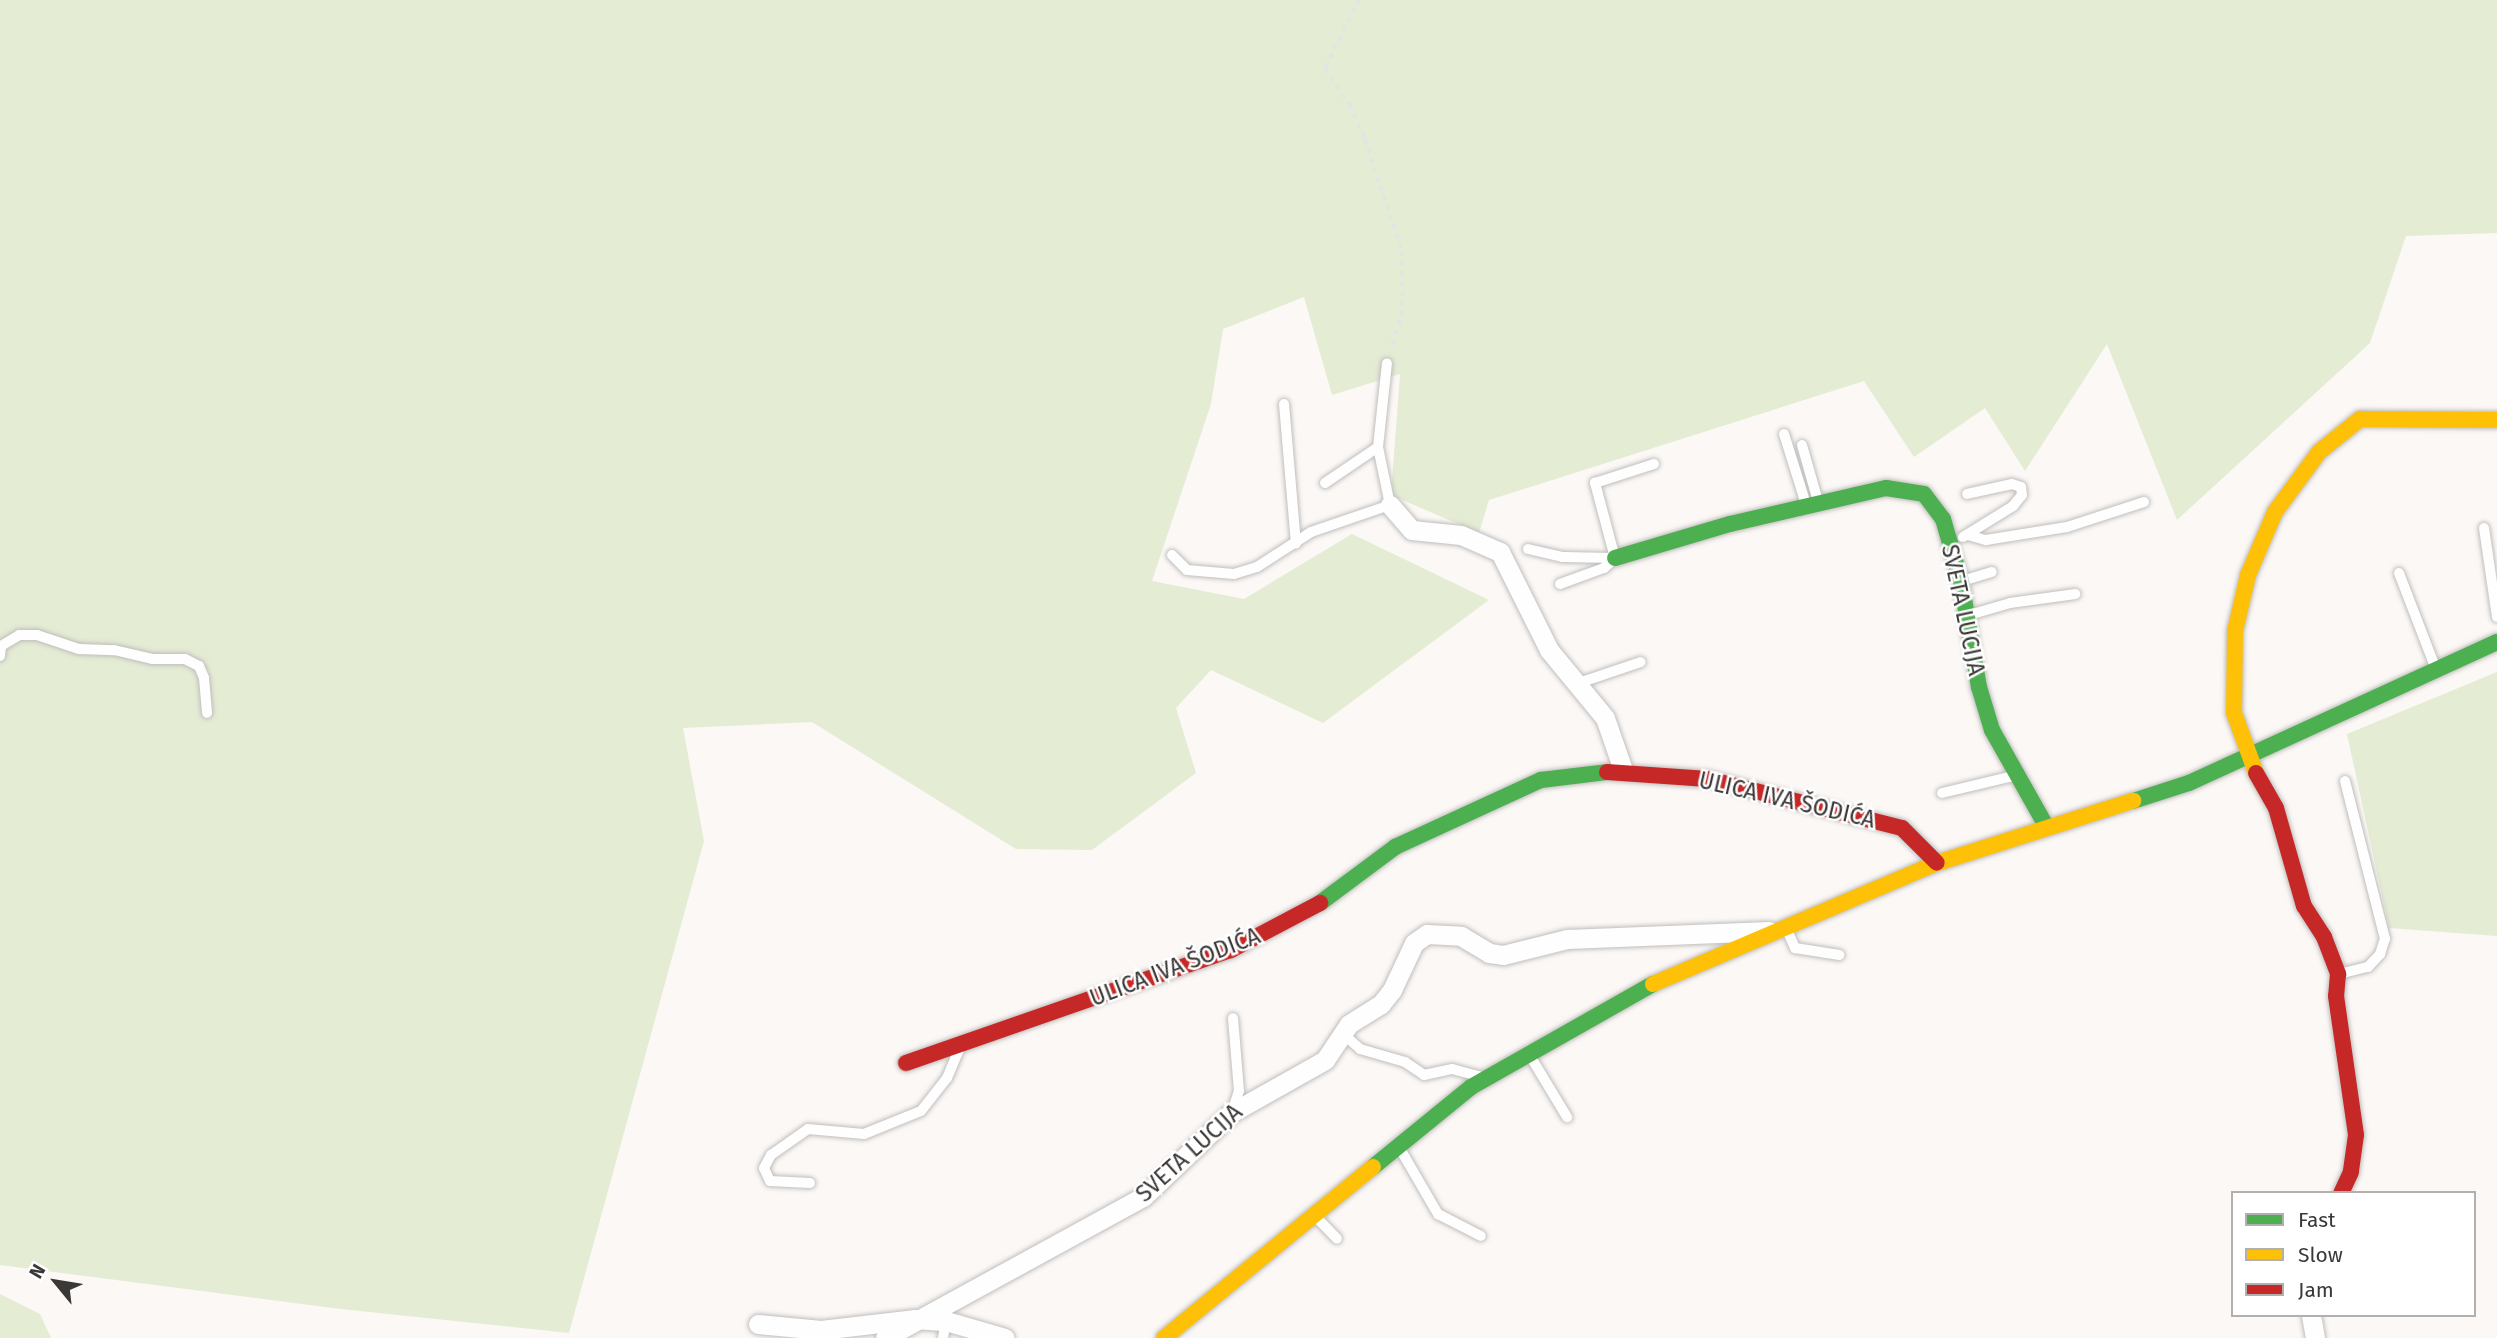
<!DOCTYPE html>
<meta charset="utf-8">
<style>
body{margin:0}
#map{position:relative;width:2497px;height:1338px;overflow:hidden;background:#fbf8f6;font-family:"Fira Sans",sans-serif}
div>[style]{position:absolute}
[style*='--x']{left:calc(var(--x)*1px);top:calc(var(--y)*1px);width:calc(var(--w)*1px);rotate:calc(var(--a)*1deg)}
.green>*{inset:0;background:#e4ecd4}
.path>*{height:3.5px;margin-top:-1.75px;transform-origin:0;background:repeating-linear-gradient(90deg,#e5e4e4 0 5px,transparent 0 10px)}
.roads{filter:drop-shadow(0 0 2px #c0bebc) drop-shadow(0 0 2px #c0bebc)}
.lane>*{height:10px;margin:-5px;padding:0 5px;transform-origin:5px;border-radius:5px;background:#fefefe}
.street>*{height:19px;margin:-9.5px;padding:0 9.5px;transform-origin:9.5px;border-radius:9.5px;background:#fefefe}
.fast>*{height:16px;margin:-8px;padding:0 8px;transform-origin:8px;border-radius:8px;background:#4caf50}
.slow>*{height:16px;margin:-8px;padding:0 8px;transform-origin:8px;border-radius:8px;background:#ffc107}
.jam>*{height:16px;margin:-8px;padding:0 8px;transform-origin:8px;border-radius:8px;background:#c62828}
span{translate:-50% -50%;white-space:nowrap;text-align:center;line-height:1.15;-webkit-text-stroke:5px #fff;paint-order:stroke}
.street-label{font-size:23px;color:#3b3938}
.legend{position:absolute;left:2231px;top:1191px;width:245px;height:126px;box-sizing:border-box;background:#fff;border:2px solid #b1b0af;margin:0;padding:9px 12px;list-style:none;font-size:21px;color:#3b3938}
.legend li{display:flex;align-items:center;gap:14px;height:35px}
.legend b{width:35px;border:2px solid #b1b0af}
.north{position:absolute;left:21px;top:1247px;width:70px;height:70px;-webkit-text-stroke:5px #fff;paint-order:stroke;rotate:300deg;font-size:19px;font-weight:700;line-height:28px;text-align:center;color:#3b3938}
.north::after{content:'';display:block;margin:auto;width:24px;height:32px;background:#3b3938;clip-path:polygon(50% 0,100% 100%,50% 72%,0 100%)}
</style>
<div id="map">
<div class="green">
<div style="clip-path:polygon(0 0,2497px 0,2497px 233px,2406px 236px,2370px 343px,2177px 520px,2107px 344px,2025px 471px,1985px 408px,1914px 457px,1864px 381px,1489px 500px,1479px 533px,1391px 495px,1400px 374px,1332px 395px,1304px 297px,1223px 329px,1211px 404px,1152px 581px,1244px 599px,1352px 534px,1489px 600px,1323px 723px,1211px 670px,1176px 708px,1196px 773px,1092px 850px,1016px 849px,812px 722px,683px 728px,704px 841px,569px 1333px,341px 1309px,0 1265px)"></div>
<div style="clip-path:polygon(2497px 672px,2497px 936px,2389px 928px,2347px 734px)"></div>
<div style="clip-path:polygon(0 1294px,40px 1314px,51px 1338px,0 1338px)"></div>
</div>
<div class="path">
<div style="--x:1359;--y:0;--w:77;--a:116.2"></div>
<div style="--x:1325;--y:69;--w:44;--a:55.2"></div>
<div style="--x:1350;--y:105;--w:37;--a:66"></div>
<div style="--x:1365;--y:139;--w:118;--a:71.7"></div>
<div style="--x:1402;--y:251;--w:60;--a:89"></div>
<div style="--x:1403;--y:311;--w:41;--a:107.1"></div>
</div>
<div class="roads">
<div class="lane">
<div style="--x:1284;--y:404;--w:140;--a:85.1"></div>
<div style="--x:1784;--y:434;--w:73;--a:72.6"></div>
<div style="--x:1802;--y:445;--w:58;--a:74.1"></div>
<div style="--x:1325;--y:483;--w:64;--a:-34.2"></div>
<div style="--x:2484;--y:528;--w:90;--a:81.7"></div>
<div style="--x:1968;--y:535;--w:19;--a:16"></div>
<div style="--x:1986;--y:540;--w:82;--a:-9.1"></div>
<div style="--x:2067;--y:527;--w:81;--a:-18"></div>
<div style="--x:1963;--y:537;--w:59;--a:-31.8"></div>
<div style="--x:2013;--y:506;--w:14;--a:-51"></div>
<div style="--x:2022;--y:495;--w:8;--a:-97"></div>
<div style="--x:2021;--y:487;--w:9;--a:-162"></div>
<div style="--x:2012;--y:484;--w:46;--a:167.5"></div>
<div style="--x:1528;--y:549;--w:35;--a:13"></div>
<div style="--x:1562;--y:557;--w:52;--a:1.1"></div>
<div style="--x:1172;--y:555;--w:21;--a:45"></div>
<div style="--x:1187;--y:570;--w:47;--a:4.9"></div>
<div style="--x:1234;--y:574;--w:24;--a:-17"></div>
<div style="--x:1257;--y:567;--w:64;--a:-32.9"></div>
<div style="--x:1311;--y:532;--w:83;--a:-18.9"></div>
<div style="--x:1390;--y:505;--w:59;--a:-101.7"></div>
<div style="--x:1378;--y:447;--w:84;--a:-83.9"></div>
<div style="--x:1615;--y:558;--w:78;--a:-104.9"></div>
<div style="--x:1595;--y:483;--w:62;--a:-17.9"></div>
<div style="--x:2399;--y:573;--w:101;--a:69"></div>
<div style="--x:1962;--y:581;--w:31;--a:-17"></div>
<div style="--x:1560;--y:584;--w:47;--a:-20"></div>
<div style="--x:1604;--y:568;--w:15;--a:-42"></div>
<div style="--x:1969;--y:615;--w:43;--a:-16.3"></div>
<div style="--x:2010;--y:603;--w:66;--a:-7.9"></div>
<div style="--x:0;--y:656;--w:10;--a:-84"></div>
<div style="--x:1;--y:646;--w:21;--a:-31"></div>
<div style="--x:19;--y:635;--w:18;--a:0"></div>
<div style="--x:37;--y:635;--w:44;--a:18.4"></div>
<div style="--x:79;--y:649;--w:35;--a:2"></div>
<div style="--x:114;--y:650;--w:39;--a:13"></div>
<div style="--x:152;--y:659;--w:33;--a:0"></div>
<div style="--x:185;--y:659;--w:16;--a:27"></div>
<div style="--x:199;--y:666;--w:13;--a:67"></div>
<div style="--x:204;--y:678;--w:35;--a:85"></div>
<div style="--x:1579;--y:683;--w:65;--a:-18.7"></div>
<div style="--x:1942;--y:793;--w:77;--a:-13.5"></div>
<div style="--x:1787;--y:930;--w:20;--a:66"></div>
<div style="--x:1795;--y:948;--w:45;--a:9"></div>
<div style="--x:2339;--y:974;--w:30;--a:-14"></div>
<div style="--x:2368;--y:967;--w:18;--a:-47"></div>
<div style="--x:2380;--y:954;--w:16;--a:-72"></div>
<div style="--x:2385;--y:939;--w:163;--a:-104.2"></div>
<div style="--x:1343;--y:1034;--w:23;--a:41"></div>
<div style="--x:1360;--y:1049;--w:47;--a:16.1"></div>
<div style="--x:1405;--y:1062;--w:23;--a:34"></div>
<div style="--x:1424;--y:1075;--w:29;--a:-12"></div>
<div style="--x:1452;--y:1069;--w:31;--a:15"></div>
<div style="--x:1529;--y:1054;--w:74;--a:58.9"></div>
<div style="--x:1233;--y:1109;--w:19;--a:-72"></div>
<div style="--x:1239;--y:1091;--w:73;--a:-94.7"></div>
<div style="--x:1399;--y:1147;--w:78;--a:59.8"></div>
<div style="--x:1438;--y:1214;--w:48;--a:27.1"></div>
<div style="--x:810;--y:1183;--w:40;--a:-177.1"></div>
<div style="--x:770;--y:1181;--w:14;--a:-115"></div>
<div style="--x:764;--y:1168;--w:15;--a:-62"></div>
<div style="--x:771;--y:1155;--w:45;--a:-35.1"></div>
<div style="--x:808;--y:1129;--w:56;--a:5.1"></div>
<div style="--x:864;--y:1134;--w:61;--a:-22"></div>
<div style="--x:921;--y:1111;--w:42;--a:-51.8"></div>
<div style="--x:947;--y:1078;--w:33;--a:-67"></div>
<div style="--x:1316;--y:1217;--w:30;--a:46"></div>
<div style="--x:943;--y:1338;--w:17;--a:-80"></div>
</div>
<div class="street">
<div style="--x:1390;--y:505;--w:33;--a:49"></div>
<div style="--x:1412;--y:530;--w:49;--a:5.8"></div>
<div style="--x:1461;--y:535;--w:43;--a:23.6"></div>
<div style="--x:1500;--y:552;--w:110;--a:63.4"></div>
<div style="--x:1549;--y:650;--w:88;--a:50.5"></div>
<div style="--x:1605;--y:718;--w:55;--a:70.9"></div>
<div style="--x:2311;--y:1315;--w:23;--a:80"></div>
<div style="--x:758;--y:1324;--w:63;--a:5.4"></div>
<div style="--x:821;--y:1330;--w:95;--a:-6.7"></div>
<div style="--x:915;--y:1319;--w:31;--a:4"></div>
<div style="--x:946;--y:1321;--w:61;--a:16.1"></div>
<div style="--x:885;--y:1338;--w:294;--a:-28.7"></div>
<div style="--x:1143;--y:1197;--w:122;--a:-43.7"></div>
<div style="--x:1231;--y:1113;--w:108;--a:-29.4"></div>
<div style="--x:1325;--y:1060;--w:43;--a:-56.3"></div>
<div style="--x:1349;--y:1024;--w:38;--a:-32"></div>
<div style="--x:1381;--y:1004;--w:18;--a:-52"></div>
<div style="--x:1392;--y:990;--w:52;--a:-64.9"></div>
<div style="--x:1414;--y:943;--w:16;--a:-35"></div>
<div style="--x:1427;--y:934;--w:34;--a:3"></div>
<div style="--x:1461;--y:936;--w:33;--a:31"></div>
<div style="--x:1489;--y:953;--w:14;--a:8"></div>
<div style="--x:1503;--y:955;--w:66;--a:-14"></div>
<div style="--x:1567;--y:939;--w:202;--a:-2.3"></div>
</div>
<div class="fast">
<div style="--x:1615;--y:558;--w:120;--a:-16.5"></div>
<div style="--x:1730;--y:524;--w:160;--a:-13"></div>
<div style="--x:1886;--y:488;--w:38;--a:9"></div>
<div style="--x:1924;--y:494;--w:31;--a:53"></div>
<div style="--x:1943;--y:519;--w:65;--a:73.8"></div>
<div style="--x:1961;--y:581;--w:108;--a:80.4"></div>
<div style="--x:1979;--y:687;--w:45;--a:73.2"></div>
<div style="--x:1992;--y:730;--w:110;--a:60.6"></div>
<div style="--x:2133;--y:801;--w:59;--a:-17.8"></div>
<div style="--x:2189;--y:783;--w:339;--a:-24.6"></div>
<div style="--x:1320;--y:903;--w:94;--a:-36.7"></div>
<div style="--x:1395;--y:847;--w:161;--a:-24.7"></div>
<div style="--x:1541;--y:780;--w:66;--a:-6.9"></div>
<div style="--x:1373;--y:1167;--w:127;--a:-39.2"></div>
<div style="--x:1471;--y:1087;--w:209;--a:-29.5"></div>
</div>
<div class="slow">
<div style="--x:2256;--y:773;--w:64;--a:-110.1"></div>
<div style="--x:2234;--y:713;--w:82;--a:-89.3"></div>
<div style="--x:2235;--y:631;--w:57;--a:-76.9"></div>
<div style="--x:2248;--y:575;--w:69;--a:-66.8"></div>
<div style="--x:2275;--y:512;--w:74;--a:-53.7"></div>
<div style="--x:2319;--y:452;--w:53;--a:-38.8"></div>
<div style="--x:2360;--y:419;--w:137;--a:0.4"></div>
<div style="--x:1653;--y:984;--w:309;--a:-23.1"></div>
<div style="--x:1937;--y:863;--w:206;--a:-17.6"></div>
<div style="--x:1164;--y:1338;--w:270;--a:-39.3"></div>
</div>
<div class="jam">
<div style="--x:1607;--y:772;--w:101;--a:4"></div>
<div style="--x:1708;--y:779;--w:200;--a:14.2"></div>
<div style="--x:1902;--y:828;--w:49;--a:45"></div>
<div style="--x:2256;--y:773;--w:40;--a:60.3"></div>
<div style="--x:2276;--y:808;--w:102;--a:74.1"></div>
<div style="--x:2304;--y:906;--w:37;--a:57"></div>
<div style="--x:2324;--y:937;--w:40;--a:69"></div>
<div style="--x:2338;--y:974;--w:22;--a:95"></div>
<div style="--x:2336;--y:996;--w:140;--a:81.8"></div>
<div style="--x:2356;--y:1135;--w:37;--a:98"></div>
<div style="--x:2351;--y:1172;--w:23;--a:115"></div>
<div style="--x:906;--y:1063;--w:344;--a:-19.2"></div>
<div style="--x:1231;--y:950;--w:101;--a:-27.8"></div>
</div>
</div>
<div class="street-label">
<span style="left:1963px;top:610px;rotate:78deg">SVETA LUCIJA</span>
<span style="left:1787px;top:800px;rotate:13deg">ULICA IVA ŠODIĆA</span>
<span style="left:1175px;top:967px;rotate:-21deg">ULICA IVA ŠODIĆA</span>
<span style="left:1189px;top:1153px;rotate:-42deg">SVETA LUCIJA</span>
</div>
<ul class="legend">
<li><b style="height:9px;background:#4caf50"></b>Fast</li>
<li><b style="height:9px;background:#ffc107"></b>Slow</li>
<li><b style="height:9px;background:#c62828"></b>Jam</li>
</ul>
<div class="north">N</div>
</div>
